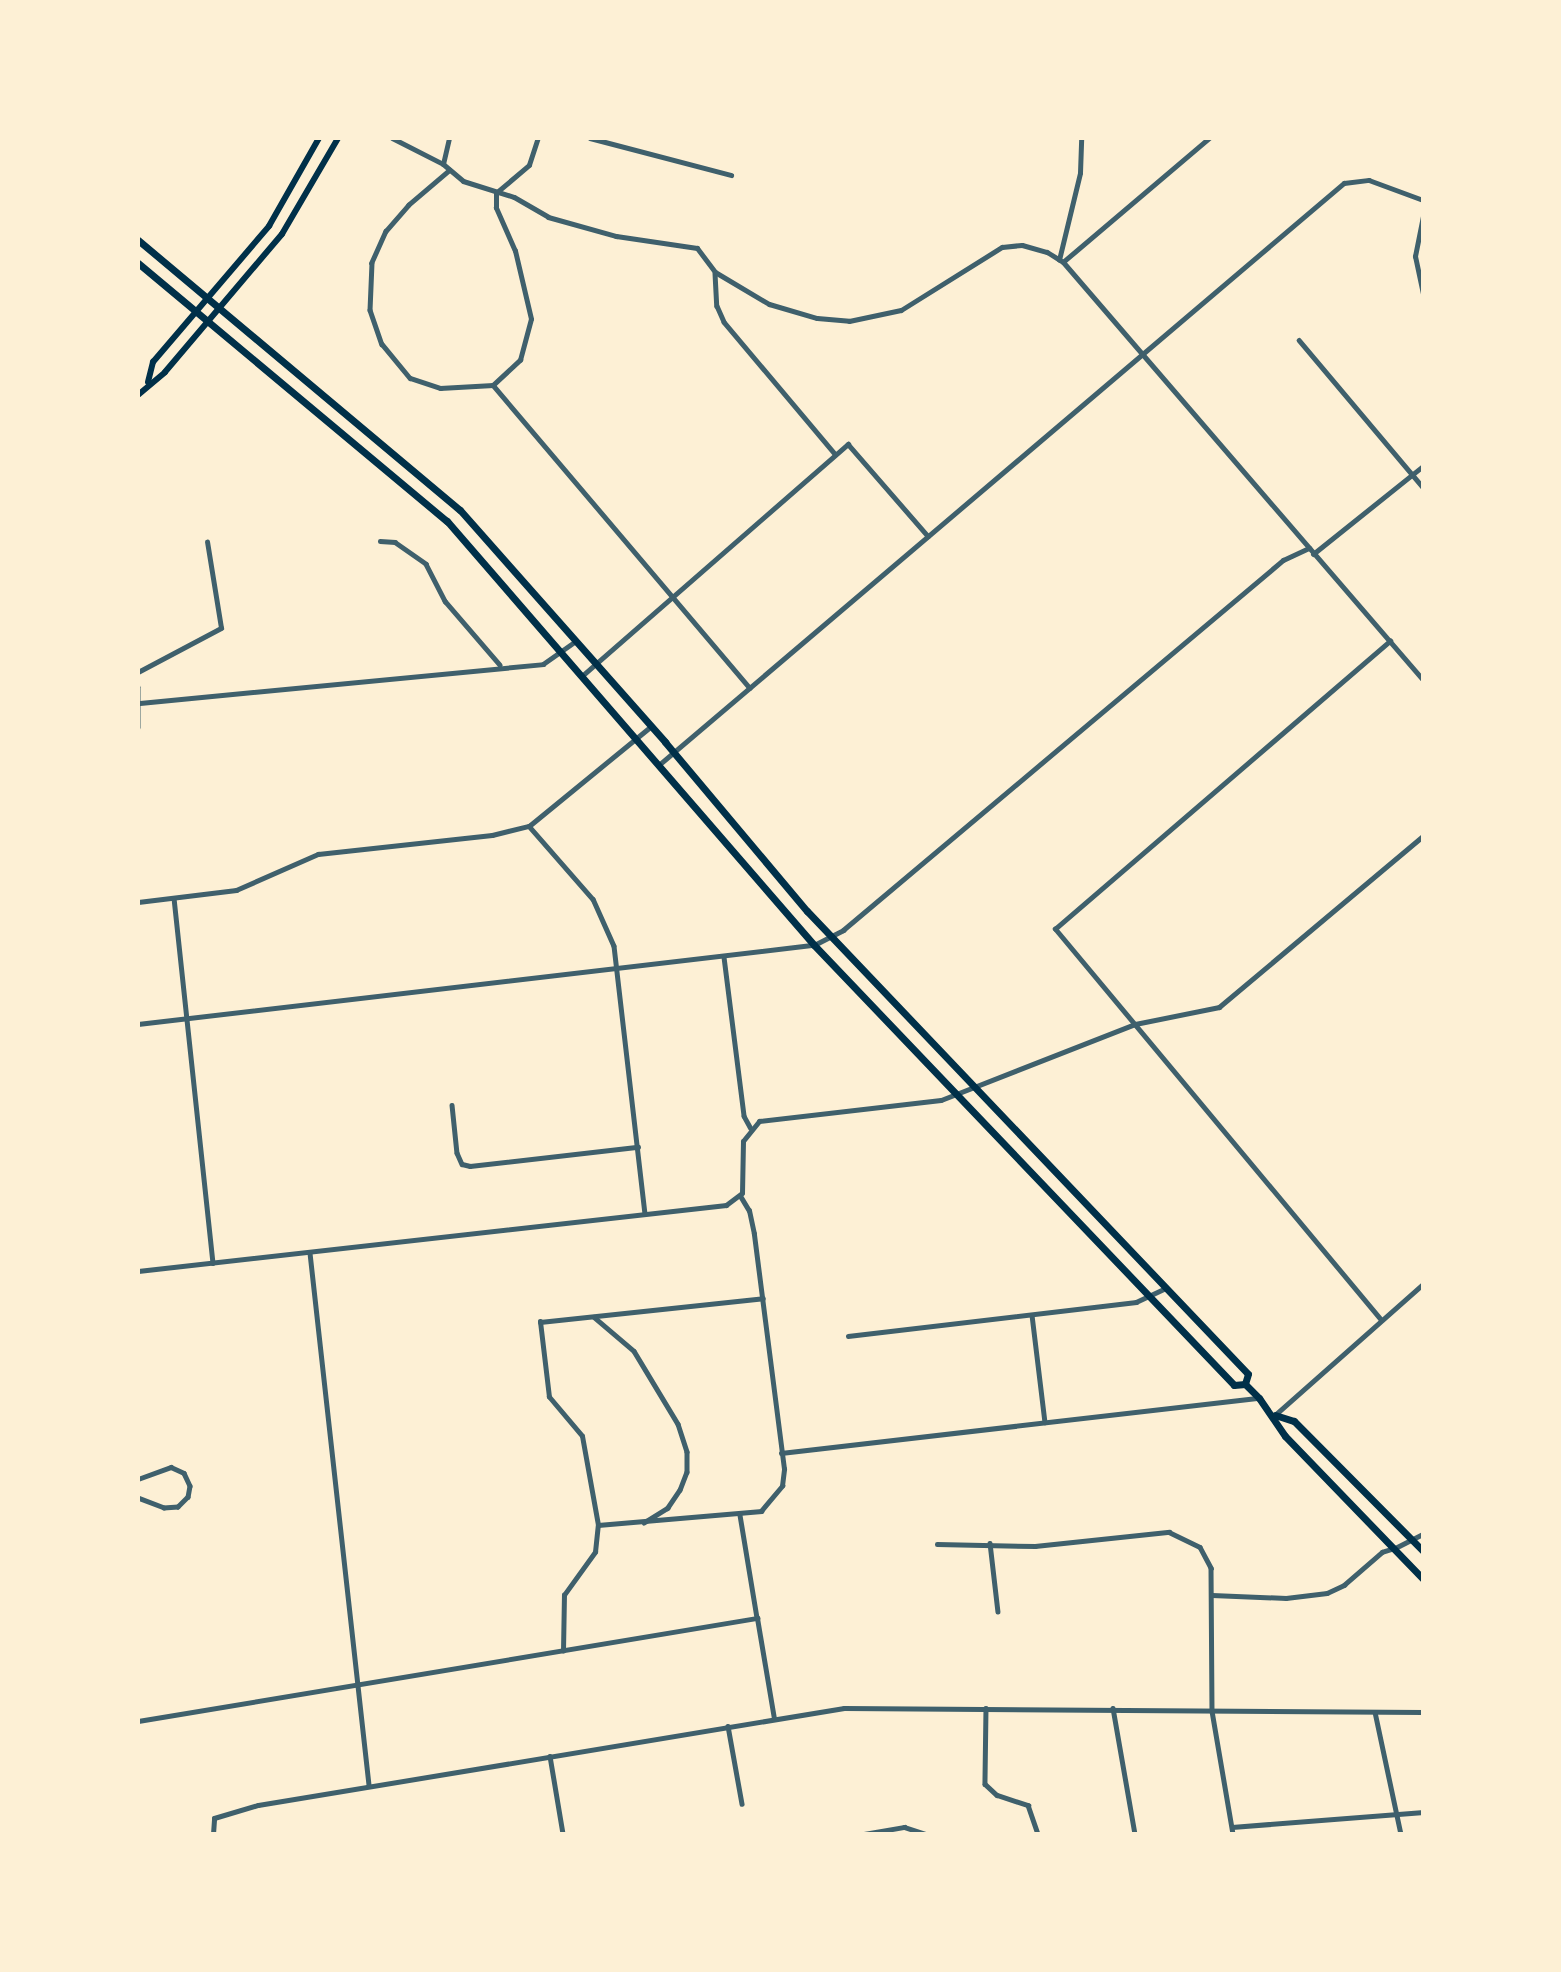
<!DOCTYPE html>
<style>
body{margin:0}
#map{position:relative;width:1561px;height:1972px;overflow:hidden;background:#fdf0d5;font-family:Ubuntu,sans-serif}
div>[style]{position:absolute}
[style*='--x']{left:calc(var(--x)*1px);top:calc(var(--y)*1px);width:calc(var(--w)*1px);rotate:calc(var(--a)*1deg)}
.minor>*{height:4.5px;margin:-2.25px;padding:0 2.25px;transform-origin:2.25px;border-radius:2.25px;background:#3f606c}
.tertiary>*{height:5px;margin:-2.5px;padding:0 2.5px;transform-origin:2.5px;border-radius:2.5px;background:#3f606c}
.secondary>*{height:6px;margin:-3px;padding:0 3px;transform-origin:3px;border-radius:3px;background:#003049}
.primary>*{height:7px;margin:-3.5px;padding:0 3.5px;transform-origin:3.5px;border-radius:3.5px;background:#003049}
span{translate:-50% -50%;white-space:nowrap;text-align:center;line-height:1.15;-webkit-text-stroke:5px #fdf0d5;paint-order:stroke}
.frame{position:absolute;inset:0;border:140px solid #fdf0d5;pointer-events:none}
</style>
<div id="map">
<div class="minor">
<div style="--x:590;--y:138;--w:146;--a:14.7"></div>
<div style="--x:450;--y:170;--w:54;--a:139.5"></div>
<div style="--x:409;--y:205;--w:35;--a:131"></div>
<div style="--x:386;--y:231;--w:35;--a:114"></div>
<div style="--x:372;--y:263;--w:47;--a:92.4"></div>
<div style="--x:370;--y:310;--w:36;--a:71"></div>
<div style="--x:382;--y:344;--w:44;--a:50.5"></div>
<div style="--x:410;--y:378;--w:32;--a:18"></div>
<div style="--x:440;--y:388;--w:53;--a:-3.2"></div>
<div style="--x:493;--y:385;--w:37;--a:-43"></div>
<div style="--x:520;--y:360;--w:42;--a:-75"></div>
<div style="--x:531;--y:319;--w:70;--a:-103.2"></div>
<div style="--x:515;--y:251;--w:47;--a:-113.8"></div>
<div style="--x:496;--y:208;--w:15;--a:-90"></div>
<div style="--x:496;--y:193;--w:43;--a:-40.3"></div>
<div style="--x:529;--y:165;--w:28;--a:-72"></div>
<div style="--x:1059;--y:260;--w:89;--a:-76.4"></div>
<div style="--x:1080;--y:173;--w:35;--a:-88"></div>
<div style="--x:1063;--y:262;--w:192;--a:-40.3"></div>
<div style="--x:715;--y:273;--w:33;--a:87"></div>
<div style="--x:717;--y:306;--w:17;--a:66"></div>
<div style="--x:724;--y:322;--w:172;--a:49.9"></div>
<div style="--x:1299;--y:340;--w:192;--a:49.9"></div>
<div style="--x:493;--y:385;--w:397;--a:49.7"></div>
<div style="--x:380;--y:541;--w:15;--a:4"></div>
<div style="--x:395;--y:542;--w:38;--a:35"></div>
<div style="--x:426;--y:564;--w:42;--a:62.8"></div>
<div style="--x:445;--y:601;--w:84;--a:49.3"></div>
<div style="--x:138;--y:672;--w:94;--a:-27.9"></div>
<div style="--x:221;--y:628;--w:87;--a:-99.2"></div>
<div style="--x:582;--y:676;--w:353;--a:-41.1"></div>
<div style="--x:848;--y:444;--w:122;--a:49"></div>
<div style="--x:138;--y:687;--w:40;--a:90"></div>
<div style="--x:140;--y:703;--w:405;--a:-5.5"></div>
<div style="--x:543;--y:664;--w:39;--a:-35"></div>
<div style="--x:660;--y:764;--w:897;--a:-40.35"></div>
<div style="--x:1344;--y:183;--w:25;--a:-7"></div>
<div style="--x:1369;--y:180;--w:58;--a:20.3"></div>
<div style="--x:529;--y:826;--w:97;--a:48.8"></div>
<div style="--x:593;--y:899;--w:51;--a:65.9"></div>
<div style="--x:614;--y:946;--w:269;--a:83.4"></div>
<div style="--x:174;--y:898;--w:367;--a:83.9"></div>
<div style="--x:724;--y:957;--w:160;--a:82.8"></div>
<div style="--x:744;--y:1116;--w:13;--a:61"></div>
<div style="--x:138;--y:1024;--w:680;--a:-6.68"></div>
<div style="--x:452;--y:1105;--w:48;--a:84.1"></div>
<div style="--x:457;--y:1153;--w:12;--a:66"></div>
<div style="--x:462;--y:1164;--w:8;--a:14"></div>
<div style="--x:470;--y:1166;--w:169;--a:-6.5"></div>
<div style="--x:310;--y:1253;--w:535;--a:83.67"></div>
<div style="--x:1032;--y:1315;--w:108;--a:83.1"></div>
<div style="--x:594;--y:1317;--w:52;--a:40.4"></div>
<div style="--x:634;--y:1351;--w:85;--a:58.9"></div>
<div style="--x:678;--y:1424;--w:29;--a:72"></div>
<div style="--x:687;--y:1452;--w:20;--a:90"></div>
<div style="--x:687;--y:1472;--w:19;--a:111"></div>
<div style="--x:680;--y:1490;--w:22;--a:124"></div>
<div style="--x:668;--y:1508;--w:28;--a:148"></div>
<div style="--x:1381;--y:1320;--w:509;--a:-129.82"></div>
<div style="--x:1055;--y:929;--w:442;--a:-40.7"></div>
<div style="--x:848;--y:1336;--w:290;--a:-6.7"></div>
<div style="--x:1136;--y:1302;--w:33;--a:-25"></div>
<div style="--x:1275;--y:1415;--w:198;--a:-41.5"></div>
<div style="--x:781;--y:1453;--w:481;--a:-6.6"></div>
<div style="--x:138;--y:1479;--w:35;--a:-20"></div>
<div style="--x:171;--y:1467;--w:14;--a:25"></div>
<div style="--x:184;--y:1473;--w:14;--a:65"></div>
<div style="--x:190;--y:1486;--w:11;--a:100"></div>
<div style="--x:188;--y:1497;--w:14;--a:135"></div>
<div style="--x:178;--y:1507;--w:14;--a:176"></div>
<div style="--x:164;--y:1508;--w:28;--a:-159"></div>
<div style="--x:740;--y:1515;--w:104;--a:80.6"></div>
<div style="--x:598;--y:1525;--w:164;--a:-4.9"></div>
<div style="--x:761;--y:1511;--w:33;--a:-50"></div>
<div style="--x:782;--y:1486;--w:17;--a:-83"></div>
<div style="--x:784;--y:1469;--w:237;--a:-97.3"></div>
<div style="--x:754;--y:1234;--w:24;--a:-102"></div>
<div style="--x:749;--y:1211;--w:17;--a:-121"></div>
<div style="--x:990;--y:1543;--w:69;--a:83.4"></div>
<div style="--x:937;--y:1544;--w:98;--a:1.2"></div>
<div style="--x:1035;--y:1546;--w:135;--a:-6"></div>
<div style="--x:1169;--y:1532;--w:34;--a:26"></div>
<div style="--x:1200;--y:1547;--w:24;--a:62"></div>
<div style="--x:1211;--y:1568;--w:143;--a:89.6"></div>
<div style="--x:1212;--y:1711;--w:125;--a:80.3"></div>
<div style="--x:1212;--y:1595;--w:74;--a:2.3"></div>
<div style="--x:1286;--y:1598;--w:41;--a:-7"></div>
<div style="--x:1327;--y:1593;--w:19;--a:-25"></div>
<div style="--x:1344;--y:1585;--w:50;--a:-41"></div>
<div style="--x:1382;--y:1552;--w:13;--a:-18"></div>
<div style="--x:563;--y:1651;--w:56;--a:-89"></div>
<div style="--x:564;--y:1595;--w:53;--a:-54.2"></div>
<div style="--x:595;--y:1552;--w:27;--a:-84"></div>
<div style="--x:598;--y:1525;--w:90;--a:-100.2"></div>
<div style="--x:582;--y:1436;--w:51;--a:-130.2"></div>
<div style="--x:549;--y:1397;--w:76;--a:-96.8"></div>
<div style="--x:540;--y:1322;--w:224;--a:-6.1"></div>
<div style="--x:986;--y:1708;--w:76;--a:90.8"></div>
<div style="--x:985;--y:1784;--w:16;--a:43"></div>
<div style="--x:997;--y:1795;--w:33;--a:18"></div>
<div style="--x:1028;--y:1805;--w:31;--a:71"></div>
<div style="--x:1113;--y:1708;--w:128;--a:80.1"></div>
<div style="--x:1375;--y:1712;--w:125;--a:78"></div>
<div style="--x:728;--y:1726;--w:79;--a:79.8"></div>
<div style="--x:550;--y:1756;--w:79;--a:80.5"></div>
<div style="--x:1232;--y:1827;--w:192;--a:-4.5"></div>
<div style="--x:864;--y:1834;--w:41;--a:-9.9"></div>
<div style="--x:904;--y:1827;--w:22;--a:18"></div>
</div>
<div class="tertiary">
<div style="--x:392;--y:138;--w:57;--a:27"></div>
<div style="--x:443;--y:164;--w:26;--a:40"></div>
<div style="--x:463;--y:181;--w:53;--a:17.4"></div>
<div style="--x:514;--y:197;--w:39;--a:30"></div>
<div style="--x:548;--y:217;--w:71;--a:15.6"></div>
<div style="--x:616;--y:236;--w:82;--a:8.4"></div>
<div style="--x:697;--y:248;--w:30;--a:53"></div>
<div style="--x:715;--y:272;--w:63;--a:30.7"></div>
<div style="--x:769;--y:304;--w:50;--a:16.3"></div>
<div style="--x:817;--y:318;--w:32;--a:5"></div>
<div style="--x:849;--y:321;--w:53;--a:-11.9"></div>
<div style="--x:901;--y:310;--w:119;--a:-32"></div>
<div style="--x:1002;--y:247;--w:20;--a:-6"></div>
<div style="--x:1022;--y:245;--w:26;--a:16"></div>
<div style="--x:1047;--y:252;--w:19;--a:32"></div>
<div style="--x:1063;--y:262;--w:552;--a:49.26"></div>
<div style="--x:443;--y:164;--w:27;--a:-77"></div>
<div style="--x:1423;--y:216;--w:41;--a:101.3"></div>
<div style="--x:1415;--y:256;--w:38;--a:78"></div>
<div style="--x:1313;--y:554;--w:141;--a:-38.7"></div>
<div style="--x:138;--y:902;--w:99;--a:-7"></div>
<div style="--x:236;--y:890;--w:90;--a:-23.7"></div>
<div style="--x:318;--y:854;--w:175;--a:-6.2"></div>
<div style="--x:492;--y:835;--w:38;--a:-14"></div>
<div style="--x:529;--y:826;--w:156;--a:-39.3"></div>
<div style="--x:814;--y:945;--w:33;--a:-27"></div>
<div style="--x:843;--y:930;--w:575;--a:-40.06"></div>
<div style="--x:1283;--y:560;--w:29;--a:-25"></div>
<div style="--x:138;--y:1271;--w:592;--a:-6.4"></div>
<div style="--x:726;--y:1205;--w:20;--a:-37"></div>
<div style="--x:742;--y:1193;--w:52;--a:-88.9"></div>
<div style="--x:743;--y:1141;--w:26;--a:-51"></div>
<div style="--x:759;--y:1121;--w:183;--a:-6.6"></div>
<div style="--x:941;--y:1100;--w:208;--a:-21.4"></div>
<div style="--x:1135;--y:1024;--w:86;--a:-11.4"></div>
<div style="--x:1219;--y:1007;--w:266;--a:-40"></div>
<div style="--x:1395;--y:1548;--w:31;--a:-27"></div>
<div style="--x:138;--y:1721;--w:628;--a:-9.45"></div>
<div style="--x:757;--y:1618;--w:101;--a:80.4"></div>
<div style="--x:213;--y:1834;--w:16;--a:-86"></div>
<div style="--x:214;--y:1818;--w:46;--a:-16.5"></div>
<div style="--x:258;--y:1805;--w:594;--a:-9.4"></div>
<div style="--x:844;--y:1708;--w:579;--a:0.4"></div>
</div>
<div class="secondary">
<div style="--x:148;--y:382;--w:21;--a:-76"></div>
<div style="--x:153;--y:362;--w:179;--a:-49.5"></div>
<div style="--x:269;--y:226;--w:101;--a:-60.4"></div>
<div style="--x:138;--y:395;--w:35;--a:-40"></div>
<div style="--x:165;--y:372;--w:181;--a:-49.7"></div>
<div style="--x:282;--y:234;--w:111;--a:-59.7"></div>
</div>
<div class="primary">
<div style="--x:138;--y:240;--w:420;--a:40"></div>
<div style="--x:460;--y:510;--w:310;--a:48.5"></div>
<div style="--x:665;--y:742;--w:221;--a:50"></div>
<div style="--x:807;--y:911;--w:639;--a:46.39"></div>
<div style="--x:1248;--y:1374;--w:10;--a:107"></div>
<div style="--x:138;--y:263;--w:403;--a:39.9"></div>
<div style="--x:447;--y:521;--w:561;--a:49.12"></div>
<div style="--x:814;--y:945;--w:608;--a:46.33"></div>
<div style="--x:1234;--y:1385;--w:11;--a:-5"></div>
<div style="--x:1245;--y:1384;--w:20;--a:45"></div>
<div style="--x:1259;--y:1398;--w:46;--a:55.6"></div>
<div style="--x:1285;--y:1436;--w:199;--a:46"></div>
<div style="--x:1275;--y:1415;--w:20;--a:18"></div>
<div style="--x:1294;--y:1421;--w:183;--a:45.2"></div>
</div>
<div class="frame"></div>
</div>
